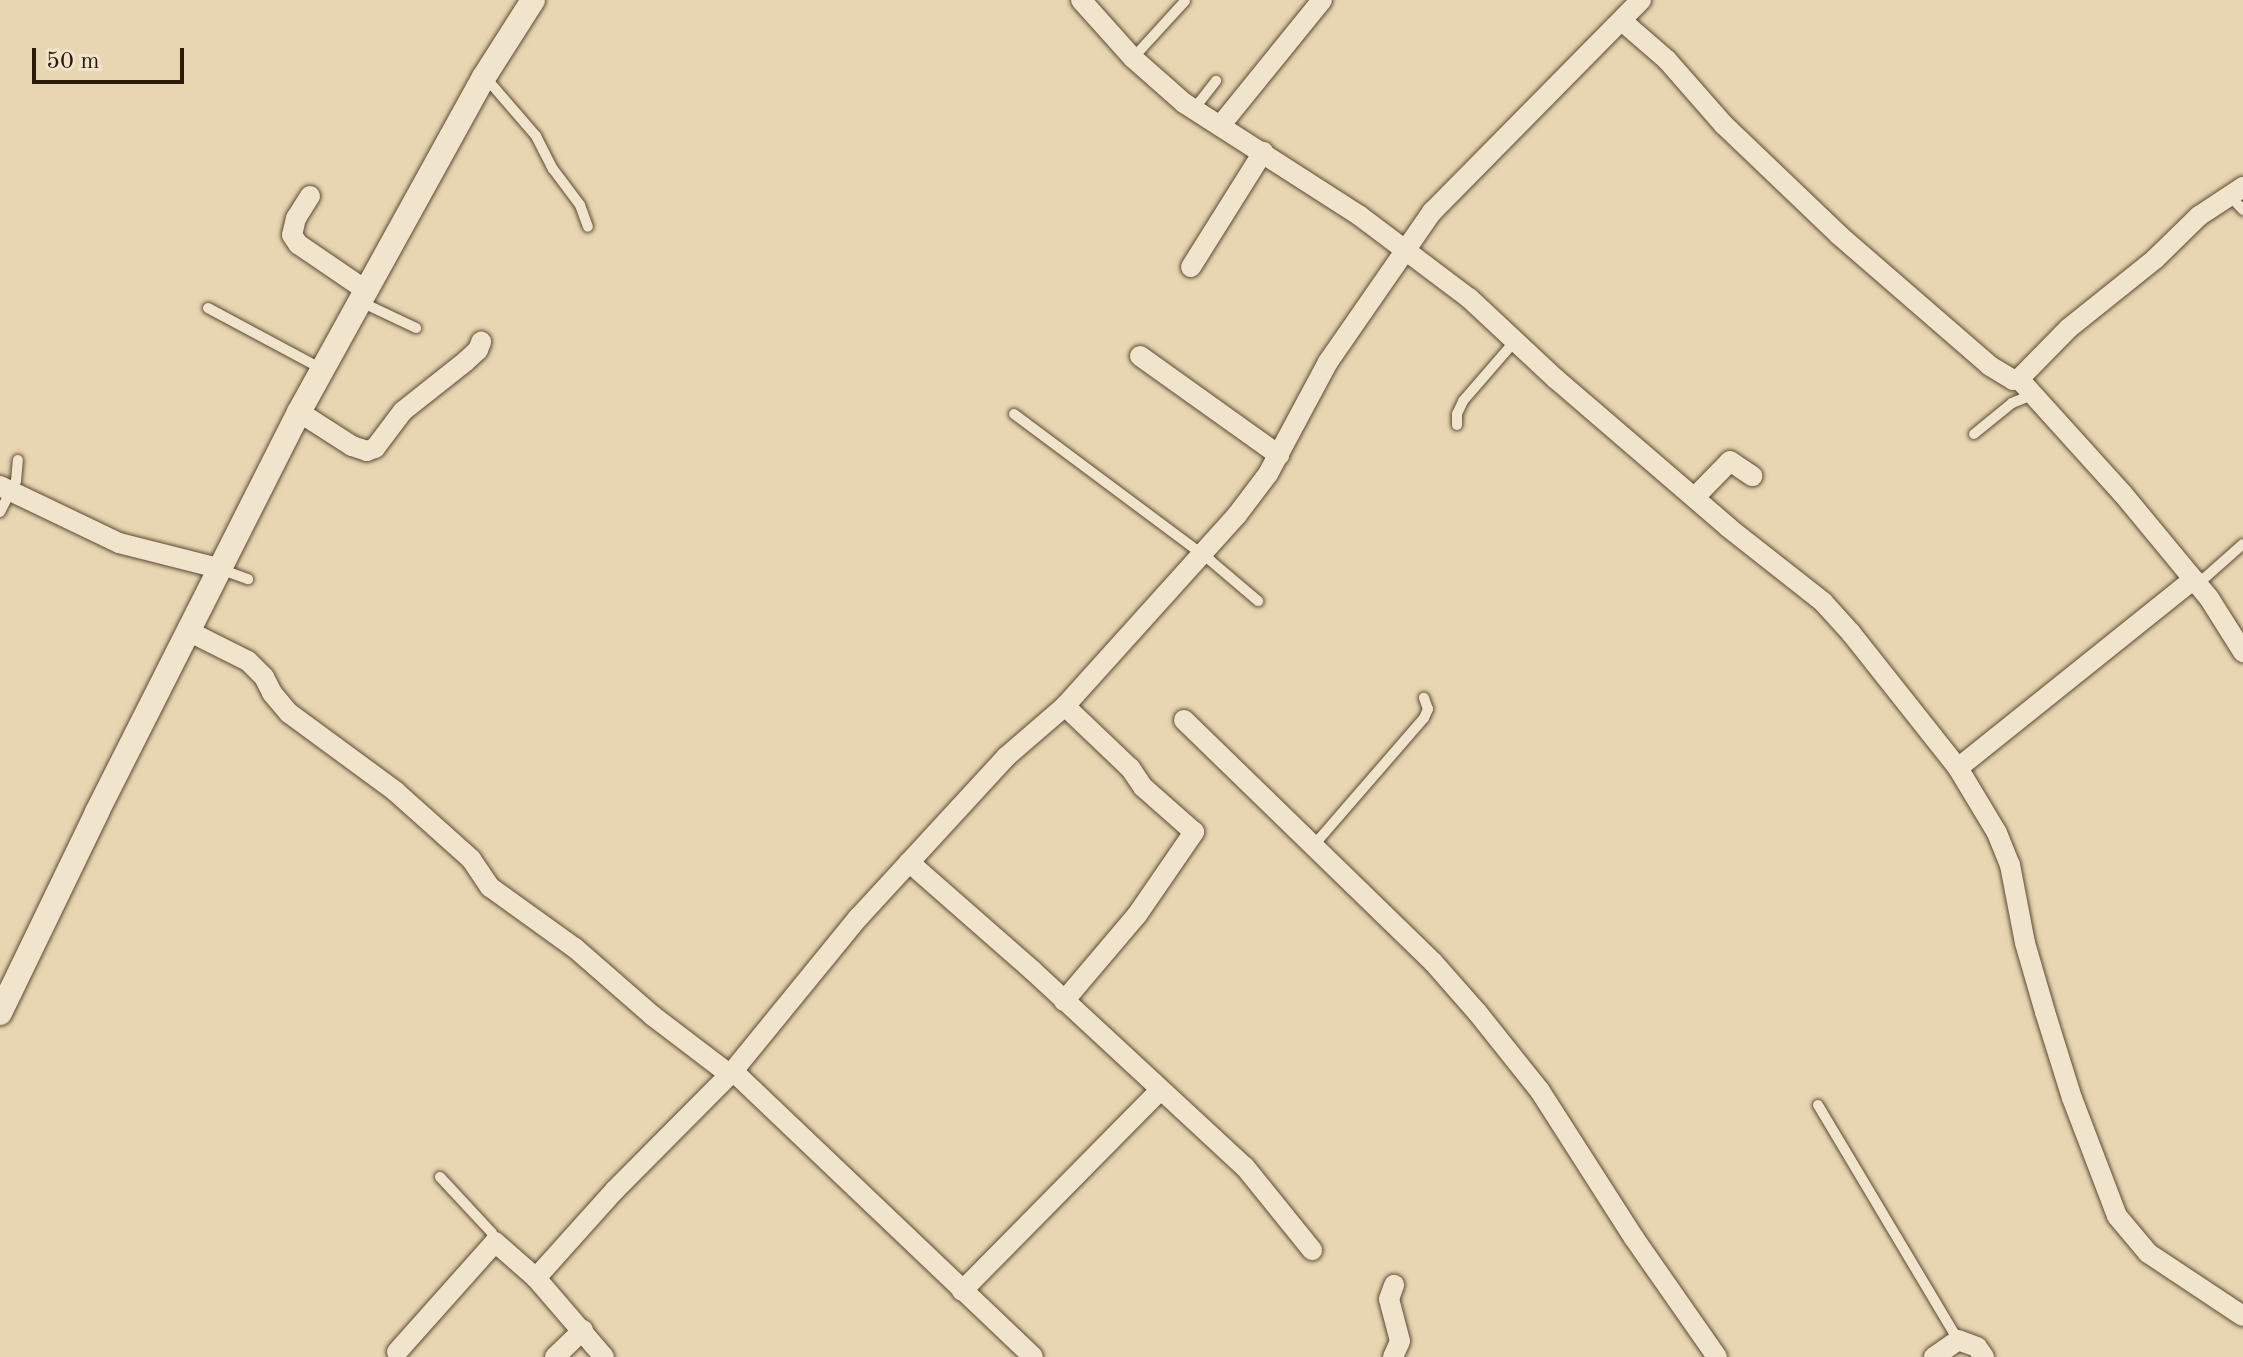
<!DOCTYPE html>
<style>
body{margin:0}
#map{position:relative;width:2243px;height:1357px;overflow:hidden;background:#e8d5b1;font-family:"Old Standard TT",serif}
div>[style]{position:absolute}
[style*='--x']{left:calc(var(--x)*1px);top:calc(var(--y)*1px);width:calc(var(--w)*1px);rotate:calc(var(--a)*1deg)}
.roads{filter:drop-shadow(0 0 2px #5b4a33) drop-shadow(0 0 2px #5b4a33)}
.service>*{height:10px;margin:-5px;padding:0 5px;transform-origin:5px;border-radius:5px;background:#f0e4cc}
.minor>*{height:20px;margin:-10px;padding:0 10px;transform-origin:10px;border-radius:10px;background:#f0e4cc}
.tertiary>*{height:24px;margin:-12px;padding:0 12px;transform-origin:12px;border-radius:12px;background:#f0e4cc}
span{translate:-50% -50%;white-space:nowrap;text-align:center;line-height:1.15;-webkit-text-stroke:6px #f0e4cc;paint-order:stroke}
.scale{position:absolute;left:32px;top:48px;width:152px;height:36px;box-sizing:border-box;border:4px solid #2c1b09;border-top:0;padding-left:10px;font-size:24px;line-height:28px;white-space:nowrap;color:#2c1b09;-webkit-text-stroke:6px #f0e4cc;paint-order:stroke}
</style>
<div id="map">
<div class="roads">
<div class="service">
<div style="--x:1133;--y:58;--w:77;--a:-47.6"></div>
<div style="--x:486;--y:78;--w:77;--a:49.2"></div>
<div style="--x:536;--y:136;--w:37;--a:63"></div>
<div style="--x:553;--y:169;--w:45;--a:53.1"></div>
<div style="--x:580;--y:205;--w:23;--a:70"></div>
<div style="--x:1194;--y:109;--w:36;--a:-52"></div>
<div style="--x:2231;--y:197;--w:18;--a:47"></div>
<div style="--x:361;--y:302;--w:61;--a:25.3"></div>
<div style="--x:208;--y:308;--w:129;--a:28.2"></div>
<div style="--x:1014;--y:414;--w:246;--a:36.7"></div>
<div style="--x:1211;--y:561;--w:62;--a:40.4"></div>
<div style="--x:1457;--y:425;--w:11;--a:-90"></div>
<div style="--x:1457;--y:414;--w:14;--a:-65"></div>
<div style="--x:1463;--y:401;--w:79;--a:-49.1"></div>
<div style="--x:1974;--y:434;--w:49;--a:-39.2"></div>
<div style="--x:2012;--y:403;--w:22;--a:-22"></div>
<div style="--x:0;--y:512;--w:35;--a:-63"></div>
<div style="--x:16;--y:481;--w:21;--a:-85"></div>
<div style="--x:220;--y:569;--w:30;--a:20"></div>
<div style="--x:2198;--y:584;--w:60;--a:-41.6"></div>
<div style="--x:1314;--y:845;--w:168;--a:-49.1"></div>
<div style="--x:1424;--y:718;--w:10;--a:-66"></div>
<div style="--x:1428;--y:709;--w:12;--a:-110"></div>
<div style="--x:1818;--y:1105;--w:274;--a:59.2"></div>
<div style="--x:440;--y:1177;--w:76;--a:47.1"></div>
<div style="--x:492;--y:1233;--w:9;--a:72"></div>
</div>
<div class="minor">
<div style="--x:1081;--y:0;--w:78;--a:48.1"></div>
<div style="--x:1133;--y:58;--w:68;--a:41.4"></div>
<div style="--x:1184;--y:103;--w:209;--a:32.7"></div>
<div style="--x:1360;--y:216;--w:136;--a:37"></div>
<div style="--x:1469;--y:298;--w:119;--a:43"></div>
<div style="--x:1556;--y:379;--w:228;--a:40.7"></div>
<div style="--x:1729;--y:528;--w:120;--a:38.2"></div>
<div style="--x:1823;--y:602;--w:42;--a:47.9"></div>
<div style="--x:1851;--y:633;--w:172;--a:51.6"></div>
<div style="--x:1958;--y:768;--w:76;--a:59"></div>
<div style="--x:1997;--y:833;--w:35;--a:68"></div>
<div style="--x:2010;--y:865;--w:79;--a:79.1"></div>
<div style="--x:2025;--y:943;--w:72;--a:73.8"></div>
<div style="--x:2045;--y:1012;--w:90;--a:72.6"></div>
<div style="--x:2072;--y:1098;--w:126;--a:69.1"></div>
<div style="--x:2117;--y:1216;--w:48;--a:50"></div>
<div style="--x:2148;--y:1253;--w:114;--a:33.6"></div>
<div style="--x:1622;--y:21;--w:60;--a:40.9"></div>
<div style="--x:1667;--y:60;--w:86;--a:48.8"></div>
<div style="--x:1724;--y:125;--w:159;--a:43.7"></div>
<div style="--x:1839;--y:235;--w:200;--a:40.9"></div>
<div style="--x:1990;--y:366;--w:27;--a:31"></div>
<div style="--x:2013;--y:380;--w:6;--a:-9"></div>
<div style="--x:2019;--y:379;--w:155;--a:47.9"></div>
<div style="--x:2123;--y:494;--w:135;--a:50.4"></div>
<div style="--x:2209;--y:598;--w:64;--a:57.8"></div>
<div style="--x:1220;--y:126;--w:162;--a:-51"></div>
<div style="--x:310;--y:196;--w:26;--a:122"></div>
<div style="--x:296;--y:218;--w:17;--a:103"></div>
<div style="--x:292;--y:235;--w:11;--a:56"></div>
<div style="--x:298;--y:244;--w:83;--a:34.3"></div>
<div style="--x:1191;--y:267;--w:136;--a:-57.9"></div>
<div style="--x:1140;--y:356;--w:171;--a:35.5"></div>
<div style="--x:2019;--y:379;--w:71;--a:-45.6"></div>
<div style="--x:2069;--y:328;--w:110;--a:-38.7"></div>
<div style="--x:2155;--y:259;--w:62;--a:-44.3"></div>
<div style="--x:2199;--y:216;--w:53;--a:-33.4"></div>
<div style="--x:299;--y:412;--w:63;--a:32.7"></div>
<div style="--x:352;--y:446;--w:16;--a:18"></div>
<div style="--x:367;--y:451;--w:9;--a:-21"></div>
<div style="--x:375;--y:448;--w:46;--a:-52.9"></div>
<div style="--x:403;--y:411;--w:80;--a:-38.4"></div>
<div style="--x:466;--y:361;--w:16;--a:-43"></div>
<div style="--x:478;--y:350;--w:9;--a:-69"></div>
<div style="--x:0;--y:486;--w:132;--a:25.6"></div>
<div style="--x:119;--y:543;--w:102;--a:14.2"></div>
<div style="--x:1695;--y:497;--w:50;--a:-45.8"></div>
<div style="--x:1730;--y:461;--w:27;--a:34"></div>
<div style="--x:188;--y:631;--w:67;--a:26.6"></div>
<div style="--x:248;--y:661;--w:23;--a:45"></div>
<div style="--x:264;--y:677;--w:18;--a:63"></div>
<div style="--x:272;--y:693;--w:26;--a:50"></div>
<div style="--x:289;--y:713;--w:132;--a:36.3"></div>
<div style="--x:395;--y:791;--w:102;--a:41.8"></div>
<div style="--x:471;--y:859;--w:34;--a:56"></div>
<div style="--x:490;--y:887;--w:105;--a:35.7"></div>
<div style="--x:575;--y:948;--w:103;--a:41.1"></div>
<div style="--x:653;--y:1016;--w:96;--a:37.3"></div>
<div style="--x:1184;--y:720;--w:347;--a:44.2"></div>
<div style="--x:1433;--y:962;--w:67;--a:48.7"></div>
<div style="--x:1477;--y:1012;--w:101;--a:51.4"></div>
<div style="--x:1540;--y:1091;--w:174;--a:57.4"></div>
<div style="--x:1634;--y:1238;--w:145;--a:55.1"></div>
<div style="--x:1958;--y:768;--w:302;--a:-38.7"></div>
<div style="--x:909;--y:862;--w:164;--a:41.3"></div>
<div style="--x:1032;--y:970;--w:290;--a:42.8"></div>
<div style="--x:1245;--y:1167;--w:107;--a:51.1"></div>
<div style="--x:1064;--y:1001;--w:113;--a:-49.7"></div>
<div style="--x:1137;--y:915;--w:101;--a:-55.5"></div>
<div style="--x:1194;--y:832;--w:68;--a:-138.6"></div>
<div style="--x:1143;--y:787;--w:23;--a:-124"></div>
<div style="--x:1130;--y:768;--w:90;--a:-136.4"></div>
<div style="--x:733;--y:1071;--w:414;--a:43.6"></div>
<div style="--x:536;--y:1278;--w:118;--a:-48.1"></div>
<div style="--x:615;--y:1190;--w:168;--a:-45.2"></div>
<div style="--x:733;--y:1071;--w:198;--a:-50.8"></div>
<div style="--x:858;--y:918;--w:219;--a:-47.4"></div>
<div style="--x:1006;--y:757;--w:78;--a:-40.8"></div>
<div style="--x:1065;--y:706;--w:257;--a:-48"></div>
<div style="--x:1237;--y:515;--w:51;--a:-52.9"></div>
<div style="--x:1268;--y:474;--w:127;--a:-61.8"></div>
<div style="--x:1328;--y:362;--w:183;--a:-55.3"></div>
<div style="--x:1432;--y:212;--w:298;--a:-45.4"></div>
<div style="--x:962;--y:1291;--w:282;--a:-45.4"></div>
<div style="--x:397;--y:1352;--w:147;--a:-48.3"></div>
<div style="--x:495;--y:1242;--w:55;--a:41.3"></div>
<div style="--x:536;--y:1278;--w:104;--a:49.3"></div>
<div style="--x:555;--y:1357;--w:39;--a:-44"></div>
<div style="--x:1393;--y:1357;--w:17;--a:-66"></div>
<div style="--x:1400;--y:1341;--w:43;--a:-104.7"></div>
<div style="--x:1389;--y:1299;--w:15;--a:-70"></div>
<div style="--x:1934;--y:1357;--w:29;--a:-35"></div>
<div style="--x:1958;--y:1340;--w:20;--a:20"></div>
<div style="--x:1977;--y:1347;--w:12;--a:55"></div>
</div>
<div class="tertiary">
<div style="--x:0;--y:1013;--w:223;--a:-64.2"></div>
<div style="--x:97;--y:812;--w:448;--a:-63.2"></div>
<div style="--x:299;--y:412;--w:383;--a:-61.1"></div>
<div style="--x:484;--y:77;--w:91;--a:-57.5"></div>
</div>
</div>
<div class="scale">50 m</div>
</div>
